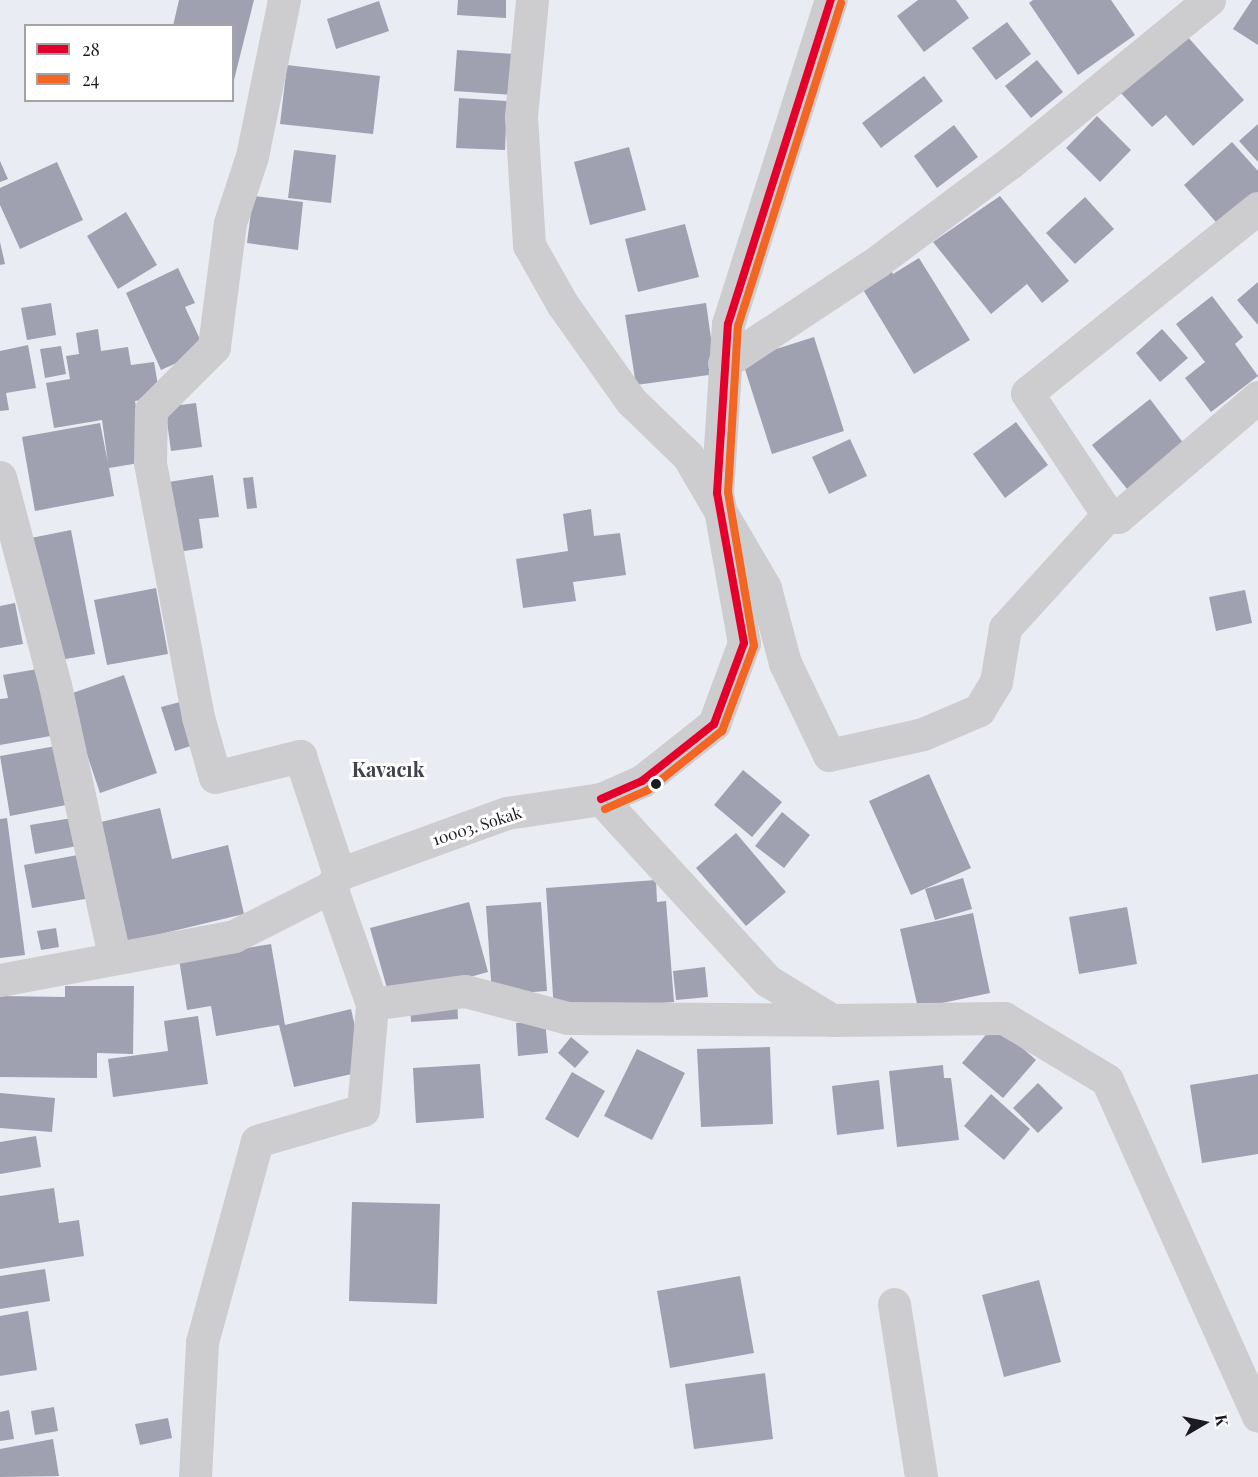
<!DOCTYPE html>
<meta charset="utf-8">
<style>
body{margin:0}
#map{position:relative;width:1258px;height:1477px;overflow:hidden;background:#eaecf4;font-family:"Playfair Display",serif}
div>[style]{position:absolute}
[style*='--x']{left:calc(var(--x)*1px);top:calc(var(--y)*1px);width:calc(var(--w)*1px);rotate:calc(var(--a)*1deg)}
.building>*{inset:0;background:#9fa0b0}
.minor>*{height:33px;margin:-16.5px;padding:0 16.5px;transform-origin:16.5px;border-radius:16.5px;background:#cdcdcf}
.bus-1>*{height:8px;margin:-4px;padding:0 4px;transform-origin:4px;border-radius:4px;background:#e4002b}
.bus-2>*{height:8px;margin:-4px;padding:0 4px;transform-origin:4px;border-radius:4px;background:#f26522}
.dots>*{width:16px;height:16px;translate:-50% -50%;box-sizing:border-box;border:3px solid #fff;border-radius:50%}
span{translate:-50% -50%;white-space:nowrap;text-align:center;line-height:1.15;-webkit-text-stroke:6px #fff;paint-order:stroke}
.street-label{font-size:16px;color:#1a1a20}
.quarter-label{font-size:20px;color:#42434f;font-weight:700}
.legend{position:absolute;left:24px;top:24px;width:210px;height:78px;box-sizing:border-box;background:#fff;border:2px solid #a3a3a6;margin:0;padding:8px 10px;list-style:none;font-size:18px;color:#1a1a20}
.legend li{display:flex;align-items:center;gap:12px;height:30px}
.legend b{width:30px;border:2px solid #a3a3a6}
.north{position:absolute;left:1174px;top:1393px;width:60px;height:60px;-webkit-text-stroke:4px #fff;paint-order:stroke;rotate:81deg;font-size:16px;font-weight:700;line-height:24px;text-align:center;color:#1a1a20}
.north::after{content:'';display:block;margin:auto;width:21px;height:27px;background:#1a1a20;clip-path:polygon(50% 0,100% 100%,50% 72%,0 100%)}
</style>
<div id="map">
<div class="building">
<div style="clip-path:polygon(179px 0,254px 0,233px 84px,232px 26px,173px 26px)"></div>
<div style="clip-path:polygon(458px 0,506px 0,506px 18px,457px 15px)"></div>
<div style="clip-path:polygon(918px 0,956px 0,969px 18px,924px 52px,897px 16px)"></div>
<div style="clip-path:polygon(1033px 0,1111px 0,1135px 35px,1078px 75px,1029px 3px)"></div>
<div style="clip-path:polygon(1252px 0,1258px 0,1258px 45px,1233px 29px)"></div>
<div style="clip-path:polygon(379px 1px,389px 31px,336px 49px,327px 19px)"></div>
<div style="clip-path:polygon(1007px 22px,1031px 54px,996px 80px,972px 48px)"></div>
<div style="clip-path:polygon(1186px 35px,1244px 100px,1193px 146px,1166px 115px,1152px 127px,1121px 93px)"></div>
<div style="clip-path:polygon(457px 50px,515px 54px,513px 95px,454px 91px)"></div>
<div style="clip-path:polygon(1037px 60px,1063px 92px,1031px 118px,1005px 86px)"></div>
<div style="clip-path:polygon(287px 65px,380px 76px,373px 134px,280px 124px)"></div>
<div style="clip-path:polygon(924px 76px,943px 101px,881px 148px,862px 123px)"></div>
<div style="clip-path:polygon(459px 98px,507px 101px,505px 150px,456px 148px)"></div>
<div style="clip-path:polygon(1097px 116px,1131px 150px,1100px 182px,1066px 148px)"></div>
<div style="clip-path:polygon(1258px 124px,1258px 162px,1239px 141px)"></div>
<div style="clip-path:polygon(954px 125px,978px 157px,937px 188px,914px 156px)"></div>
<div style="clip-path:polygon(1232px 142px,1258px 171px,1258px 194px,1221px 228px,1184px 185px)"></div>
<div style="clip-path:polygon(629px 147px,646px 210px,590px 225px,574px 162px)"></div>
<div style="clip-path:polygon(294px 150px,336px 155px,331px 203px,288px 198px)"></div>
<div style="clip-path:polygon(0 161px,8px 179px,0 182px)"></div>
<div style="clip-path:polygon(57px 162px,83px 220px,20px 249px,0 205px,0 188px)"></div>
<div style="clip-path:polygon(253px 196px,303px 202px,298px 250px,247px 243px)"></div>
<div style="clip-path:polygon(1000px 196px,1069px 281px,1042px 303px,1027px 284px,991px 314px,933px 242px)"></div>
<div style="clip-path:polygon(1085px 197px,1114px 229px,1075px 264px,1046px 233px)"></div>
<div style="clip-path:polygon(126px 212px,157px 265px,118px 289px,87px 236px)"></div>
<div style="clip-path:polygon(685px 224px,699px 277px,638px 292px,625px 239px)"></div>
<div style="clip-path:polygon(0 242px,5px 264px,0 265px)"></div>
<div style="clip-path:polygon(919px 258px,970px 340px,914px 374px,859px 283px,888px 265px,893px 274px)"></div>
<div style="clip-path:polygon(178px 268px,195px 303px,185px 307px,205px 350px,161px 370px,126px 293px)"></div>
<div style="clip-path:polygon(1258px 282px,1258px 325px,1237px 300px)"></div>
<div style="clip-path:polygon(1212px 296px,1243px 337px,1235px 344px,1258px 376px,1211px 412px,1185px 378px,1205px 362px,1176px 324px)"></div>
<div style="clip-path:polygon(51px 303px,56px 335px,27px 340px,21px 308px)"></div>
<div style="clip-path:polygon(706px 303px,716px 374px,636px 385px,625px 315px)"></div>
<div style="clip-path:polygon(98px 329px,101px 351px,128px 347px,131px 365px,154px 362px,160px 397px,135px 401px,145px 462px,109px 468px,114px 496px,35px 511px,22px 437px,100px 423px,108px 463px,102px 420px,54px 428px,46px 383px,70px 379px,66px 356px,79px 354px,76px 333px)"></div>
<div style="clip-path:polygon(1162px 329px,1188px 358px,1160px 382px,1136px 353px)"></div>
<div style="clip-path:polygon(814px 337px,844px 431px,772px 454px,742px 360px)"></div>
<div style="clip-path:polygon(28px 345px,36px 388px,6px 393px,9px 410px,0 411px,0 351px)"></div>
<div style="clip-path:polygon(61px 346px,66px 374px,45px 378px,40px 349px)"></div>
<div style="clip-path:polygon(1150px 399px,1184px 444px,1127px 489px,1092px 445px)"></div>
<div style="clip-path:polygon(196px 403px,202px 447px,171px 451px,165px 407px)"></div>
<div style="clip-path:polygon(1016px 422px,1048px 465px,1005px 498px,973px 454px)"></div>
<div style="clip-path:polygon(850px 439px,867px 476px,829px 494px,812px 457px)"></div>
<div style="clip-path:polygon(213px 475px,219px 517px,199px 519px,203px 548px,172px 553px,162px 483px)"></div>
<div style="clip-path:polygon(253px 477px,257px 508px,247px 509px,243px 478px)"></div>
<div style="clip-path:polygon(591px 509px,594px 536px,620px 533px,626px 575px,573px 582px,576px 601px,523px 608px,516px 559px,568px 551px,563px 514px)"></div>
<div style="clip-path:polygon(71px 530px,95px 654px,54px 661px,31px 538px)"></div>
<div style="clip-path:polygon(156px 588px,168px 654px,107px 665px,94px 600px)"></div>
<div style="clip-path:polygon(1245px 590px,1252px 623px,1216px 631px,1209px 597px)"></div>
<div style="clip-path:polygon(15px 603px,23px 644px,0 648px,0 606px)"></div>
<div style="clip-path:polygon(43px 668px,56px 735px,0 745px,0 699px,8px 698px,3px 675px)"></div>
<div style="clip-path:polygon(124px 675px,157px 773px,100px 793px,67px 695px)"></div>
<div style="clip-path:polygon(184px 701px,197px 744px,175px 751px,161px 707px)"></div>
<div style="clip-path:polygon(56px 746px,66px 805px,10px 816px,0 756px)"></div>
<div style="clip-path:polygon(743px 770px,782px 802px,752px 837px,714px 805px)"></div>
<div style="clip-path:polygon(929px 774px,971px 868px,911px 895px,869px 801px)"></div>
<div style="clip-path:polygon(160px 808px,172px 859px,228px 845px,244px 914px,127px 942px,97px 823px)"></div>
<div style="clip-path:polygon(782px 812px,810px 835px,784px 868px,755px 846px)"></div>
<div style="clip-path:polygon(7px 818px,25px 955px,0 958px,0 819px)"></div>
<div style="clip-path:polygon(72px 818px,77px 846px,35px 854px,30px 825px)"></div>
<div style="clip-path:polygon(736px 833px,786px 892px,746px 926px,696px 868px)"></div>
<div style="clip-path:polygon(83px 854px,91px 898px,32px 908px,24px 865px)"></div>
<div style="clip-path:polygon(963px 878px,972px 909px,935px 920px,925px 889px)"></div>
<div style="clip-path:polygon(656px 880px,657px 902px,666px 901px,674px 1002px,554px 1011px,546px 888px)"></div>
<div style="clip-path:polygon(469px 902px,488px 972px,390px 999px,370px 928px)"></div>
<div style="clip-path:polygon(541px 902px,547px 991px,492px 995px,486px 906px)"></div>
<div style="clip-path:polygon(1127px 907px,1137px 964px,1079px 974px,1069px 917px)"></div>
<div style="clip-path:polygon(973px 913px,990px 993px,918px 1008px,900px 929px)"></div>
<div style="clip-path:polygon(56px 928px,59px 947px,41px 950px,37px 931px)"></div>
<div style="clip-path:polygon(271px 944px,285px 1025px,351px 1009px,365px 1071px,294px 1087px,279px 1025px,216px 1036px,211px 1006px,187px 1010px,179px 959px)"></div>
<div style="clip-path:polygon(705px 967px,708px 997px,676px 1000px,673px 971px)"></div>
<div style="clip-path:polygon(65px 986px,134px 986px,133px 1054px,97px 1053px,97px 1078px,0 1077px,0 996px,65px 997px)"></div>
<div style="clip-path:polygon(457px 999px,458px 1019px,411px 1022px,410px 1002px)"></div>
<div style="clip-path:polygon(198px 1016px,208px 1084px,113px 1097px,108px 1059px,168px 1051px,164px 1021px)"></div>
<div style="clip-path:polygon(545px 1020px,548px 1053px,518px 1056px,516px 1023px)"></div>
<div style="clip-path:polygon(995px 1024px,1036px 1060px,1003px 1098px,962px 1063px)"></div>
<div style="clip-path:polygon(571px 1037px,589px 1052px,575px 1068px,558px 1053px)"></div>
<div style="clip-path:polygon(770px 1047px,773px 1124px,701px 1127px,697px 1049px)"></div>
<div style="clip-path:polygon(637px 1049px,685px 1073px,652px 1140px,604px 1116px)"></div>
<div style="clip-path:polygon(480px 1064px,484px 1118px,416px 1123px,413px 1068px)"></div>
<div style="clip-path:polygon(943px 1065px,944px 1078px,951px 1078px,959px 1140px,897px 1147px,889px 1071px)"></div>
<div style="clip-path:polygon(572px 1072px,605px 1091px,578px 1138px,545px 1119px)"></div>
<div style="clip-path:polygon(1258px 1074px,1258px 1154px,1202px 1163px,1190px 1085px)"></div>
<div style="clip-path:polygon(879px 1080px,884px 1129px,837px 1135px,832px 1086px)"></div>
<div style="clip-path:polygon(1038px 1083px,1063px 1108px,1038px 1133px,1013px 1108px)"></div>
<div style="clip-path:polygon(0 1093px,55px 1098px,52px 1132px,0 1128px)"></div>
<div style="clip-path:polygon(991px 1094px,1030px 1129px,1004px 1160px,964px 1126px)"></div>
<div style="clip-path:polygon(36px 1136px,41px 1167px,0 1174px,0 1142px)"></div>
<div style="clip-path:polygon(54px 1188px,59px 1223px,79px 1220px,84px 1256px,0 1269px,0 1196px)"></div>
<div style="clip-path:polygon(352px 1202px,440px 1204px,437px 1304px,349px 1301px)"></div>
<div style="clip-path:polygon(45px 1269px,50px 1301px,0 1309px,0 1276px)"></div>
<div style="clip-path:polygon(740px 1276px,754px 1353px,670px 1368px,657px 1291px)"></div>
<div style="clip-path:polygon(1039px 1280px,1061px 1362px,1004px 1377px,982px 1295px)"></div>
<div style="clip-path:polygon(28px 1311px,37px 1370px,0 1376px,0 1316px)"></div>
<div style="clip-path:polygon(765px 1373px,773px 1439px,694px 1449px,685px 1384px)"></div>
<div style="clip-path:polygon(54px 1407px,58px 1431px,35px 1435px,31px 1411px)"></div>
<div style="clip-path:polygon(9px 1410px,14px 1439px,0 1441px,0 1412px)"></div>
<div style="clip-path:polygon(168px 1418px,172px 1438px,140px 1445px,135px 1424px)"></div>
<div style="clip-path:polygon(53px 1439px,59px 1476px,0 1477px,0 1449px)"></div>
</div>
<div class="minor">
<div style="--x:284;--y:0;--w:159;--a:101.6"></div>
<div style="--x:252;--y:156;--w:71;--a:108.2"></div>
<div style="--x:230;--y:223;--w:125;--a:97.4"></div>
<div style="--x:214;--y:347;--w:89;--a:135"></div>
<div style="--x:151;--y:410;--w:53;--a:91.1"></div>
<div style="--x:150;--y:463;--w:258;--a:79.3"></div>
<div style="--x:198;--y:717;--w:62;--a:74.2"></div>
<div style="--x:215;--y:777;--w:88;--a:-13.9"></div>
<div style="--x:300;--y:756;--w:124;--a:71.7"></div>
<div style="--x:532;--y:0;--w:118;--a:95.4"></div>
<div style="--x:521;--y:117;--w:128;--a:86.4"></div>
<div style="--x:529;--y:245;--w:69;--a:60.5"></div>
<div style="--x:563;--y:305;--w:118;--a:54.7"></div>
<div style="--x:631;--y:401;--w:79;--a:44"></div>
<div style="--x:688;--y:456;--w:153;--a:59.7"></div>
<div style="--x:765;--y:588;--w:78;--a:75.1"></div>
<div style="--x:785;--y:663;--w:102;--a:64.4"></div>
<div style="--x:829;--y:755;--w:96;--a:-12.6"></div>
<div style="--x:923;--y:734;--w:61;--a:-23.2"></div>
<div style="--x:979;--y:710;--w:33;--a:-59"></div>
<div style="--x:996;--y:682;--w:55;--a:-80.5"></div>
<div style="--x:1005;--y:628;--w:153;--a:-47.7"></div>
<div style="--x:1108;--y:515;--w:10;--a:11"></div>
<div style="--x:1118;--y:517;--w:184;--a:-40.6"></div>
<div style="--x:724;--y:363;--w:185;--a:-33.5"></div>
<div style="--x:878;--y:261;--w:166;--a:-36.7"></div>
<div style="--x:1011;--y:162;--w:256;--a:-39.3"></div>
<div style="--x:0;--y:477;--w:215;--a:75.2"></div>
<div style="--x:55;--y:685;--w:276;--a:77.7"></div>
<div style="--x:1108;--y:515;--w:146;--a:-123.6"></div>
<div style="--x:1027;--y:393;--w:296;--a:-38.7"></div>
<div style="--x:601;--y:799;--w:247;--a:47.5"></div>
<div style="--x:768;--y:981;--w:75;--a:31.4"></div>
<div style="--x:832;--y:1020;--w:172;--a:-0.7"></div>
<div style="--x:1004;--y:1018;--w:120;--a:31"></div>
<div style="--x:1107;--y:1080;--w:368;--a:65.8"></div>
<div style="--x:331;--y:887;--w:124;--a:70.7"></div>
<div style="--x:372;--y:1004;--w:94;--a:-8"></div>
<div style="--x:465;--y:991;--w:106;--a:14.7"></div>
<div style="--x:568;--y:1018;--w:264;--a:0.4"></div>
<div style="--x:0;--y:980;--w:238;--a:-10.6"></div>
<div style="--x:234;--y:936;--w:109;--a:-26.8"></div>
<div style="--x:331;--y:887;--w:15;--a:-58"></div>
<div style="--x:339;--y:874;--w:179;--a:-20"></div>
<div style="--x:507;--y:813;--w:95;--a:-8.5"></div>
<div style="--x:601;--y:799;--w:45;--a:-23.7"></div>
<div style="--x:642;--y:781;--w:92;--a:-38.4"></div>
<div style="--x:714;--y:724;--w:86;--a:-69.7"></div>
<div style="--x:744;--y:643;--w:152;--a:-100.2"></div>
<div style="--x:717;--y:493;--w:169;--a:-86.3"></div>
<div style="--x:728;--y:324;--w:340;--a:-72.4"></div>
<div style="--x:894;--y:1304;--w:175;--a:81.1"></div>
<div style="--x:195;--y:1477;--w:135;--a:-87"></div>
<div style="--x:202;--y:1342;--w:208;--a:-74.7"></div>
<div style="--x:257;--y:1141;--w:110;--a:-16.3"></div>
<div style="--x:363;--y:1110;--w:106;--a:-85.1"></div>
</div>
<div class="bus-1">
<div style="--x:601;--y:799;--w:45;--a:-23.7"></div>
<div style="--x:642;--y:781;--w:92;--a:-38.4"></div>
<div style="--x:714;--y:724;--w:86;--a:-69.7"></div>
<div style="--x:744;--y:643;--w:152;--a:-100.2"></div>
<div style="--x:717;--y:493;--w:169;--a:-86.3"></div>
<div style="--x:728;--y:324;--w:340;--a:-72.4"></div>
</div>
<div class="bus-2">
<div style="--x:605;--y:809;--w:47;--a:-23.8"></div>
<div style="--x:648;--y:790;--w:95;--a:-38.6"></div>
<div style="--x:722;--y:731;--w:91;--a:-69.4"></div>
<div style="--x:754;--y:646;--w:156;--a:-99.6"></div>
<div style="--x:728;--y:492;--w:166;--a:-86.6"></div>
<div style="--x:738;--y:326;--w:339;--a:-72.3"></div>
</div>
<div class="dots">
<div style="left:656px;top:784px;background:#1a1a20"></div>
</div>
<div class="street-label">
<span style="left:477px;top:826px;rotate:-18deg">10003. Sokak</span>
</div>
<div class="quarter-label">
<span style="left:388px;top:768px">Kavacık</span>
</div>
<ul class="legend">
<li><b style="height:8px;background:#e4002b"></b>28</li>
<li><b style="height:8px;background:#f26522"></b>24</li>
</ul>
<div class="north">K</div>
</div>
